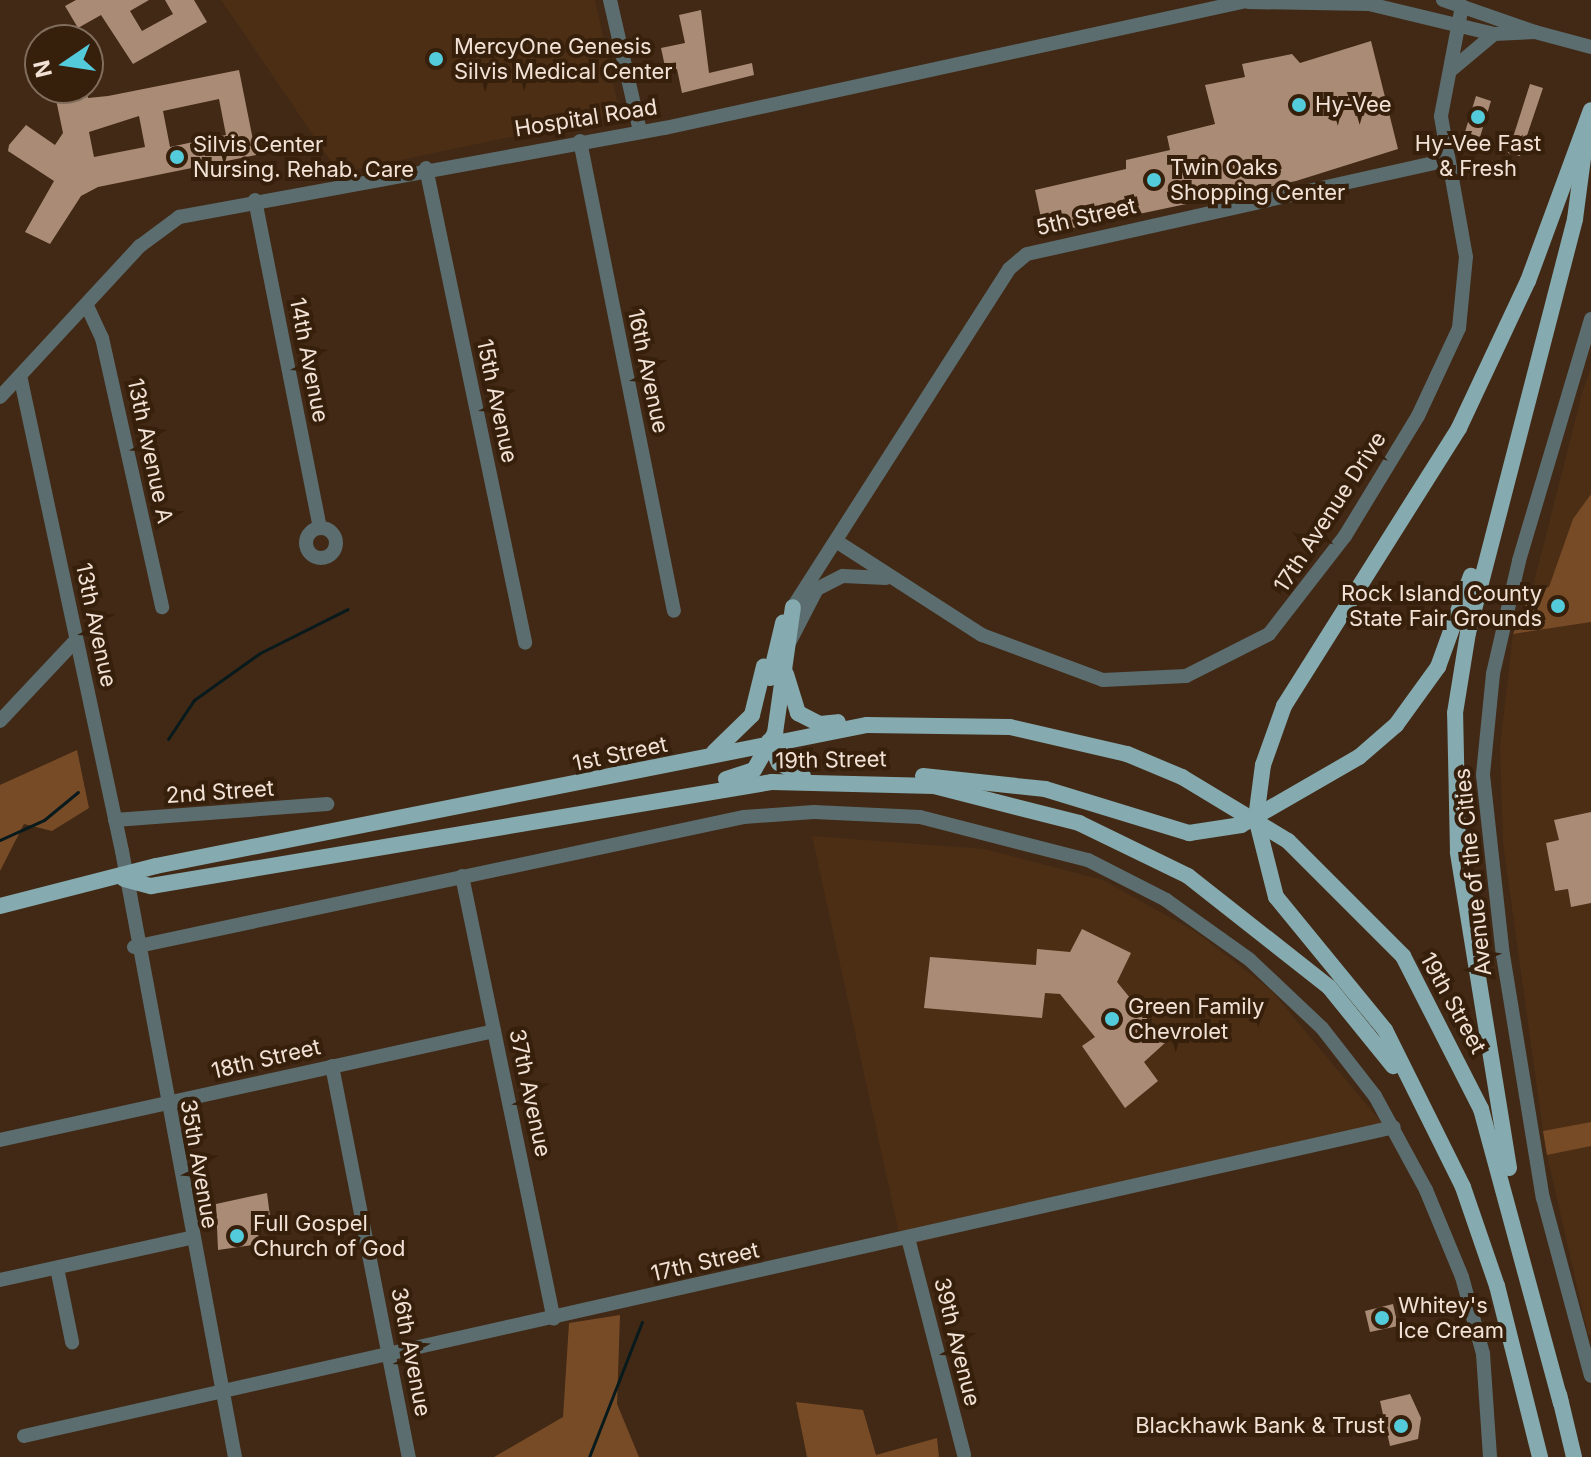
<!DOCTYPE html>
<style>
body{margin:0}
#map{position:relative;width:1591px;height:1457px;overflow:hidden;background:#412915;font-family:Inter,sans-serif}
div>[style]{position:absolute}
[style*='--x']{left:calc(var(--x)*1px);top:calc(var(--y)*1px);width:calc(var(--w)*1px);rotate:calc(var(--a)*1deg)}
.built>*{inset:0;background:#4c2e15}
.green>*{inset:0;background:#784b27}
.stream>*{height:3px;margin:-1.5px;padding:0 1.5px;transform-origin:1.5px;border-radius:1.5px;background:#081a1c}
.building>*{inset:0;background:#aa8c76}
.minor>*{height:14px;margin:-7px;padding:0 7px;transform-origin:7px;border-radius:7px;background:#5b6d6f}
.minor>.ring{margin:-7px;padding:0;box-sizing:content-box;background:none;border:14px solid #5b6d6f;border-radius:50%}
.major>*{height:16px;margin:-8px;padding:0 8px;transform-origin:8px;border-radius:8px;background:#85aaaf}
.dots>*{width:22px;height:22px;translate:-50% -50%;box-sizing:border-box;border:4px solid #361f0b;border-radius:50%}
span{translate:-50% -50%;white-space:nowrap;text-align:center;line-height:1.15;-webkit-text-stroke:8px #361f0b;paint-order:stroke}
.poi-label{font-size:22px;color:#f2e2d6}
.left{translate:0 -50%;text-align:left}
.right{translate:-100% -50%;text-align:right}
.street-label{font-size:22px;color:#f2e2d6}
.north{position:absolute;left:24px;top:24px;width:80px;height:80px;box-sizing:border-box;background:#361f0b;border:2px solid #816d5c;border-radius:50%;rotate:257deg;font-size:22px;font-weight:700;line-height:32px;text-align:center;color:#f2e2d6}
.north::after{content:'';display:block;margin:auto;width:28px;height:36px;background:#53cbda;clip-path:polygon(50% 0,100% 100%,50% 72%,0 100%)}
</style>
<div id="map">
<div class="built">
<div style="clip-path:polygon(221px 0,595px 0,620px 114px,339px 173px)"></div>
<div style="clip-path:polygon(1591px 368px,1591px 579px,1532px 590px,1582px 393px)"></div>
<div style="clip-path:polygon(1591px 622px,1591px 1122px,1543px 1131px,1503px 843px,1500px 746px,1513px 634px)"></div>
<div style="clip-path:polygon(812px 836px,984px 849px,1103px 880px,1196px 932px,1271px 990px,1382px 1123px,902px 1247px)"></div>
<div style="clip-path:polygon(1591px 1145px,1591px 1335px,1588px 1335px,1547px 1155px)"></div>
</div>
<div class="green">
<div style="clip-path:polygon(1591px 494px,1591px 622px,1513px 634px,1532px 590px,1549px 587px,1573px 519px)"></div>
<div style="clip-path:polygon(77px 750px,89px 808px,52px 831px,24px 824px,0 871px,0 785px)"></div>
<div style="clip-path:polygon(1591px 1122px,1591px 1146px,1547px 1155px,1543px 1131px)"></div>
<div style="clip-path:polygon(620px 1315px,617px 1404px,639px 1457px,494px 1457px,563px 1417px,569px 1323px)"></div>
<div style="clip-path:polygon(796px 1402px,863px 1410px,876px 1455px,937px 1438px,939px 1457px,807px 1457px)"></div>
</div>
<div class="stream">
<div style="--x:168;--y:739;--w:47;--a:-56.3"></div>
<div style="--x:194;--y:700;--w:81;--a:-35.5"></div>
<div style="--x:260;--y:653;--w:98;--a:-26.6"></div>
<div style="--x:0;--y:840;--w:48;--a:-24.4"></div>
<div style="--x:44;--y:820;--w:44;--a:-39.5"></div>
<div style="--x:589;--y:1457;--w:145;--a:-68.6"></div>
</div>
<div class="building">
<div style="clip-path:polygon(76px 0,149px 0,130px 11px,142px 31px,173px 14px,165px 0,194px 0,207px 22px,133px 64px,101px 15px,78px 28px,65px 6px)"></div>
<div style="clip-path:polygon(701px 10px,709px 73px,752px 63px,754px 75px,682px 93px,677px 69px,666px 71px,661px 48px,685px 43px,679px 15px)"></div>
<div style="clip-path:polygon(1371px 41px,1398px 149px,1296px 181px,1058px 231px,1043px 227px,1035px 190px,1126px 169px,1126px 160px,1170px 150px,1167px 136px,1215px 124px,1205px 85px,1245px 77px,1242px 64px,1292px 54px,1300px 63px)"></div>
<div style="clip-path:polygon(evenodd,239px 70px,256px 155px,98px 187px,81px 196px,50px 244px,25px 232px,54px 181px,8px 151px,9px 145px,26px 125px,55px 145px,63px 133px,54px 90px,86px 88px,88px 98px,108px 96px,239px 70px,219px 99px,226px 135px,170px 147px,163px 111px,219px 99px,239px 70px,139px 116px,145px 147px,94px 157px,89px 132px,139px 116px)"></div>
<div style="clip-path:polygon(1530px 84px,1543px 88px,1520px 156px,1508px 153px)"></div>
<div style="clip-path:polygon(1476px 96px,1491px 101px,1480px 137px,1465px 132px)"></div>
<div style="clip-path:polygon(1591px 812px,1591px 903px,1571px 907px,1568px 889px,1555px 891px,1546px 843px,1559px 840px,1554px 820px)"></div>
<div style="clip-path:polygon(1082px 929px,1131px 953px,1117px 982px,1166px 1042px,1144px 1062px,1158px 1081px,1125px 1108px,1082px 1046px,1095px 1037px,1060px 994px,1045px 993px,1042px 1018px,924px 1008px,930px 957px,1036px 965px,1037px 949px,1070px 952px)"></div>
<div style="clip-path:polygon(267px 1193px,270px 1216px,255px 1220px,260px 1244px,218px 1250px,216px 1204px)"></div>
<div style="clip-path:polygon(1393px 1304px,1398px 1326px,1370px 1332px,1365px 1311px)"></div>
<div style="clip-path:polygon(1410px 1394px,1421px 1418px,1418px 1439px,1390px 1446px,1380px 1401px)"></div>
</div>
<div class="minor">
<div style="--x:610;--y:0;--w:134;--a:77.1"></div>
<div style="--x:1443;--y:0;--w:97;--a:19.2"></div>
<div style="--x:1248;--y:2;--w:121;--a:0.9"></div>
<div style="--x:1369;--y:4;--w:129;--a:13.5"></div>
<div style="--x:1494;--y:34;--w:41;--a:-2.8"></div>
<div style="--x:1535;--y:32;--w:58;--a:15"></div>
<div style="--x:1450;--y:71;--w:57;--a:-40.1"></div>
<div style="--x:580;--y:141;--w:479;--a:78.7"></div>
<div style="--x:426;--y:168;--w:485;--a:78.2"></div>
<div style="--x:255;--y:200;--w:334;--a:78.8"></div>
<div style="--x:87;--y:306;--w:35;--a:65"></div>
<div style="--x:102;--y:338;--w:276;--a:77.4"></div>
<div style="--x:1591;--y:319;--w:252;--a:106.6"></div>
<div style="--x:1519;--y:561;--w:116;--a:103"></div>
<div style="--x:1493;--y:674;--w:101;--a:95.7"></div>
<div style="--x:1483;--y:775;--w:181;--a:83.7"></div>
<div style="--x:1503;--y:955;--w:246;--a:80.7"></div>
<div style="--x:1543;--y:1198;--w:184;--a:74.9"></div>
<div style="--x:21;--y:380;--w:482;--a:77.9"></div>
<div style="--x:122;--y:851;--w:616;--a:79.44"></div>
<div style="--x:0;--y:397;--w:206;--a:-47.2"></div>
<div style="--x:140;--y:246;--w:49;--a:-36.6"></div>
<div style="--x:179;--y:217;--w:494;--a:-10.4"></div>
<div style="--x:665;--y:128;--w:600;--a:-12.32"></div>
<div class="ring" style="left:306px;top:528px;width:16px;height:16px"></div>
<div style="--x:836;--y:541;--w:174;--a:32.8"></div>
<div style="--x:982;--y:635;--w:129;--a:20.4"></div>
<div style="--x:1103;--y:680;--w:83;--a:-2.8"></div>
<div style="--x:1186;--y:676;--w:93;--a:-26.8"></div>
<div style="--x:1269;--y:634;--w:124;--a:-52.2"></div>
<div style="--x:1345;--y:536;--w:140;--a:-58.7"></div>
<div style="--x:1418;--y:416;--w:97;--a:-65"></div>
<div style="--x:1459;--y:328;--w:71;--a:-84.4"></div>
<div style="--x:1466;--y:257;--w:143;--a:-100.1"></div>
<div style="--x:1441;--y:116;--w:112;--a:-79.2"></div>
<div style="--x:793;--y:607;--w:401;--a:-57.4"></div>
<div style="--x:1009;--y:269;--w:23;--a:-40"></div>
<div style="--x:1027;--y:254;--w:429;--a:-12.6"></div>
<div style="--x:790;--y:641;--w:59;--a:-62.6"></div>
<div style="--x:817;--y:589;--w:29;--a:-27"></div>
<div style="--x:843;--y:576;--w:43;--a:2.7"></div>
<div style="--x:0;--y:721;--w:111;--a:-46.8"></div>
<div style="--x:115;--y:820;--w:213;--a:-4.3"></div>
<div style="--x:462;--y:876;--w:452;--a:78.3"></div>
<div style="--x:134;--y:947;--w:624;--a:-12.03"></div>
<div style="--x:744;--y:817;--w:70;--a:-4.1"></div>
<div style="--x:814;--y:812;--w:106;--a:2.7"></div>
<div style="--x:920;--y:817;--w:173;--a:14.4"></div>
<div style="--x:1088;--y:860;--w:88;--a:27.1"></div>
<div style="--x:1166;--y:900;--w:103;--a:35.5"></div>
<div style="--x:1250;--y:960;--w:99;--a:43.4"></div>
<div style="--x:1322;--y:1028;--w:86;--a:52.1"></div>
<div style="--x:1375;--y:1096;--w:107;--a:61.5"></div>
<div style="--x:1426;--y:1190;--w:94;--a:67.5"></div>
<div style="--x:1462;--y:1277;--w:80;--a:74.7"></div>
<div style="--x:1483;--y:1354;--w:103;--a:86.1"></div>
<div style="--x:332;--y:1066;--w:399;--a:78.9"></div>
<div style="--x:0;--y:1140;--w:506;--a:-12.44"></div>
<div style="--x:908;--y:1238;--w:224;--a:75.5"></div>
<div style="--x:57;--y:1268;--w:76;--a:78.5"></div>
<div style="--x:0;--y:1280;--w:195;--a:-12.5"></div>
<div style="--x:24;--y:1436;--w:1404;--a:-12.71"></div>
</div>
<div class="major">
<div style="--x:786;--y:674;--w:41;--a:72.9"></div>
<div style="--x:798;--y:713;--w:25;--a:27"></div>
<div style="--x:820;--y:724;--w:18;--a:-6"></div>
<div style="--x:770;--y:678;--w:57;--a:-76.7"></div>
<div style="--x:769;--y:741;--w:24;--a:66"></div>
<div style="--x:779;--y:763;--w:27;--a:28"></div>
<div style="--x:714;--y:752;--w:53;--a:-44.2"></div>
<div style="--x:752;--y:715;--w:50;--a:-76.2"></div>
<div style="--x:923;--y:776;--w:123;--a:6.1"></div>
<div style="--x:1045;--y:789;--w:151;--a:17"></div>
<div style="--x:1189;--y:833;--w:53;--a:-8.7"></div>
<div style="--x:1241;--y:825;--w:136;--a:-30"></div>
<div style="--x:1359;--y:757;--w:49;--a:-40.9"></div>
<div style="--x:1396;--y:725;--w:72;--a:-54.1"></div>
<div style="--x:1438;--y:667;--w:97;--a:-70.1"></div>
<div style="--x:726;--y:779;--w:29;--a:-18"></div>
<div style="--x:754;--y:770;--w:43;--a:-60.4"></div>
<div style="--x:775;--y:733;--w:127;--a:-81.9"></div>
<div style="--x:124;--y:879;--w:28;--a:15"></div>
<div style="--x:151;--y:886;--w:630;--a:-9.51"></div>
<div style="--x:772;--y:782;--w:162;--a:1.4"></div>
<div style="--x:934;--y:786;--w:150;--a:14.3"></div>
<div style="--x:1079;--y:823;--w:121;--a:25.9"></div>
<div style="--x:1188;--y:876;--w:179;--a:38.2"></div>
<div style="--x:1329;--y:987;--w:102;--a:51"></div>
<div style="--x:0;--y:906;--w:161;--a:-14.4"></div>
<div style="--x:156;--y:866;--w:725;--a:-11.22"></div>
<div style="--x:867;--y:725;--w:143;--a:0.8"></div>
<div style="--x:1010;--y:727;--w:120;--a:13"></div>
<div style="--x:1127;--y:754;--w:60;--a:22.7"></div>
<div style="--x:1182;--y:777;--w:124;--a:31.1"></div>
<div style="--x:1288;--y:841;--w:163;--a:45"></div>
<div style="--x:1403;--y:956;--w:172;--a:63"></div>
<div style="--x:1481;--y:1109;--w:305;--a:74.8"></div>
<div style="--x:1509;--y:1168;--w:320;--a:-99.2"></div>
<div style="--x:1458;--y:852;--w:139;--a:-91.2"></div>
<div style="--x:1455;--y:713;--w:81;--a:-80.8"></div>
<div style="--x:1468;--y:633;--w:428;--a:-75.5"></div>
<div style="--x:1575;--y:219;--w:85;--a:-82.5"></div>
<div style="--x:1559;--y:1394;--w:65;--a:76.6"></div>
<div style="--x:1540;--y:1457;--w:176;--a:-104.1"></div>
<div style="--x:1497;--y:1286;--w:105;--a:-109"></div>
<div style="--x:1463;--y:1187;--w:175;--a:-116.4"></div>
<div style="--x:1385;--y:1030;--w:172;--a:-129.3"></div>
<div style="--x:1276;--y:897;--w:81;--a:-104.2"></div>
<div style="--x:1256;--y:818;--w:53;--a:-82.5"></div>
<div style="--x:1263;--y:765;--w:63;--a:-70.4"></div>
<div style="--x:1284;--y:706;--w:328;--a:-57.8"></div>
<div style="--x:1459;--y:428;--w:162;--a:-64.9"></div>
<div style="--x:1528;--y:281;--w:182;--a:-69.8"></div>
</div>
<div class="dots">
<div style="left:436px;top:59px;background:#53cbda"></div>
<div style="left:1299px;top:105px;background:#53cbda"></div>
<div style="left:1478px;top:117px;background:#53cbda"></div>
<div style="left:177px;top:157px;background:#53cbda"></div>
<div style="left:1154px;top:180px;background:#53cbda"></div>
<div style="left:1558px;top:606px;background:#53cbda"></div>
<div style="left:1112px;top:1019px;background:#53cbda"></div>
<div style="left:237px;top:1236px;background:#53cbda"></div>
<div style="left:1382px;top:1318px;background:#53cbda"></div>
<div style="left:1401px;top:1426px;background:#53cbda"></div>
</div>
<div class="poi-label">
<span class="left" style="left:454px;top:59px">MercyOne Genesis<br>Silvis Medical Center</span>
<span class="left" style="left:1315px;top:105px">Hy-Vee</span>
<span style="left:1478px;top:156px">Hy-Vee Fast<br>&amp; Fresh</span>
<span class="left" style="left:193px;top:157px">Silvis Center<br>Nursing. Rehab. Care</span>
<span class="left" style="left:1170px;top:180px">Twin Oaks<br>Shopping Center</span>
<span class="right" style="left:1542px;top:606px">Rock Island County<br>State Fair Grounds</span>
<span class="left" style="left:1128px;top:1019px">Green Family<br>Chevrolet</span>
<span class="left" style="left:253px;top:1236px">Full Gospel<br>Church of God</span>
<span class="left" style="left:1398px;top:1318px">Whitey's<br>Ice Cream</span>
<span class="right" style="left:1385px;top:1426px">Blackhawk Bank &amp; Trust</span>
</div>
<div class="street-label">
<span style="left:586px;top:118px;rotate:-9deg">Hospital Road</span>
<span style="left:1086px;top:217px;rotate:-13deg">5th Street</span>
<span style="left:309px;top:360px;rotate:79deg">14th Avenue</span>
<span style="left:648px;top:371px;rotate:78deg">16th Avenue</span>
<span style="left:497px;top:401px;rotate:78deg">15th Avenue</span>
<span style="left:150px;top:451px;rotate:78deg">13th Avenue A</span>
<span style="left:1330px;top:512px;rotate:-57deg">17th Avenue Drive</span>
<span style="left:96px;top:625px;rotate:78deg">13th Avenue</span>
<span style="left:620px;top:754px;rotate:-12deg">1st Street</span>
<span style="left:831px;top:760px;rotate:-1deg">19th Street</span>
<span style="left:220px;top:792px;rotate:-4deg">2nd Street</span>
<span style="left:1473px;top:872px;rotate:-96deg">Avenue of the Cities</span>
<span style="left:1453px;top:1003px;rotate:61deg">19th Street</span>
<span style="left:266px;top:1059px;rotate:-13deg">18th Street</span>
<span style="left:530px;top:1093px;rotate:78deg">37th Avenue</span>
<span style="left:199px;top:1164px;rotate:80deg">35th Avenue</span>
<span style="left:705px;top:1262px;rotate:-13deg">17th Street</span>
<span style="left:957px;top:1342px;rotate:76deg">39th Avenue</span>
<span style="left:411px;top:1352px;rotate:79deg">36th Avenue</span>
</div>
<div class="north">N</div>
</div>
